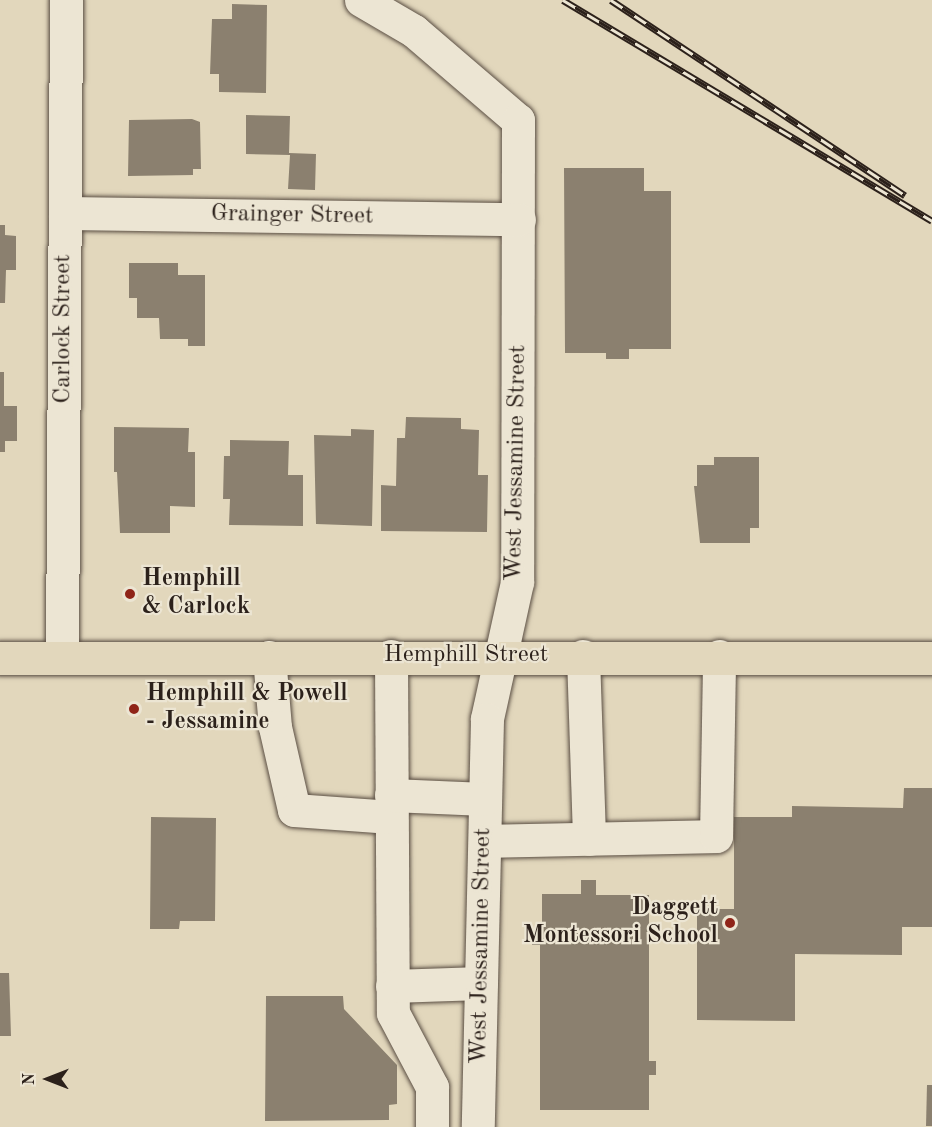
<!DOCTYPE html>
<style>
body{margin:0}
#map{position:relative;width:932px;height:1127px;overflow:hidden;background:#e2d7bc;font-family:"Old Standard TT",serif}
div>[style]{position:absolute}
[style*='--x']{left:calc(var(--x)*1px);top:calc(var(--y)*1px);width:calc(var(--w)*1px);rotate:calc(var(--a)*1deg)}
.building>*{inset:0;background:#8b806f}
.roads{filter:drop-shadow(0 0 2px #5a4e43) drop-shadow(0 0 2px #5a4e43)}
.minor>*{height:33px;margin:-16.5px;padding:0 16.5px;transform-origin:16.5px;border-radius:16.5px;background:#ece5d3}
.major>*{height:33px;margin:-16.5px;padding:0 16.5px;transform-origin:16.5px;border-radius:16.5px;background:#e2d7bc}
.rail>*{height:7px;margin-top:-3.5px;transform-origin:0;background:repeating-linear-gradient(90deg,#ece5d3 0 14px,#2c211b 0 28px);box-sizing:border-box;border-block:2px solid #2c211b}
.dots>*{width:16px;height:16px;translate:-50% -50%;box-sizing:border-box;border:3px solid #ece5d3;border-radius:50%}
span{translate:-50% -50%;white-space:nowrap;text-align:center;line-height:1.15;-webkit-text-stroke:4.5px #ece5d3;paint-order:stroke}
.street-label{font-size:24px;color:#2c211b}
.poi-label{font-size:24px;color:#2c211b;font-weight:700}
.left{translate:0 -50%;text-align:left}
.right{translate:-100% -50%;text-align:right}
.north{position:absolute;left:18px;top:1049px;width:60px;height:60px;-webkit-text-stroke:4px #ece5d3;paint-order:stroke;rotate:270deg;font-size:16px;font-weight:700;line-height:24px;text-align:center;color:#2c211b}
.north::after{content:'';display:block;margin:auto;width:21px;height:27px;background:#2c211b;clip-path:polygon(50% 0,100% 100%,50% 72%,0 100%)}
</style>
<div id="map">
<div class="building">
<div style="clip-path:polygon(232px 4px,267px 5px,266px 93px,219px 92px,219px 74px,210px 74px,212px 19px,232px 19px)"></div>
<div style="clip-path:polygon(246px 115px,290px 116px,289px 153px,316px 154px,315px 190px,288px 189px,290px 155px,246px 154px)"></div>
<div style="clip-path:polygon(192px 119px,200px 122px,201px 169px,193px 169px,193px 175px,128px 176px,129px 120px)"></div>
<div style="clip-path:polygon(564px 168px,644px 168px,644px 191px,671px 191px,671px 349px,629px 349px,629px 359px,606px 359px,606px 353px,565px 353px)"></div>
<div style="clip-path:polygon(0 225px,5px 225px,5px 235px,16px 236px,16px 270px,6px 270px,5px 303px,0 303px)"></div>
<div style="clip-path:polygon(129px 263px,178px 263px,178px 275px,205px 275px,205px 346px,188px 346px,188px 339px,160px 339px,159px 318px,137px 318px,137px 298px,129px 298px)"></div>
<div style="clip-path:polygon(0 372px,4px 372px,4px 406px,17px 406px,17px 441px,5px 441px,5px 452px,0 452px)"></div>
<div style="clip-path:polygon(406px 417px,461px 418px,461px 429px,479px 430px,478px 475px,488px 475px,487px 532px,381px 531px,381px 485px,396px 486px,397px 438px,405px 438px)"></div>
<div style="clip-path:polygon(114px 427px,189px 428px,188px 452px,195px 452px,195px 507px,170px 506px,170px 533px,120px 533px,117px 472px,114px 472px)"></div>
<div style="clip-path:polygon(351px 429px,374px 430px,372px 526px,316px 524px,314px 435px,351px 436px)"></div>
<div style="clip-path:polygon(230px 440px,289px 441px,288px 475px,303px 475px,303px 526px,229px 525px,230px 499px,223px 499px,224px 456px,230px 456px)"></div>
<div style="clip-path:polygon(714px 457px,759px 457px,759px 528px,750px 528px,750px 543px,700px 543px,694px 486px,697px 486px,697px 465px,714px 465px)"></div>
<div style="clip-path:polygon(904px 788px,932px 788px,932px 927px,902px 927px,902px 955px,795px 954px,795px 1021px,697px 1020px,697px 909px,734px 909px,734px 817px,792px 817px,792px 806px,903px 808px)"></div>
<div style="clip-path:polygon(151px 817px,216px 818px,215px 921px,180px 921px,179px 929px,150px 929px)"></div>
<div style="clip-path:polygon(581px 880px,596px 880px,596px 895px,649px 895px,649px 1061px,656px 1061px,656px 1075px,649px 1075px,649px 1110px,540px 1110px,540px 945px,532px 945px,532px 932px,542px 932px,542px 894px,581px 894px)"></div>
<div style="clip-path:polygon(0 973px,9px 973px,11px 1036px,0 1036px)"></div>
<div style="clip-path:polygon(266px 996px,343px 996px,344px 1009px,397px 1065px,397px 1104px,389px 1105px,389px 1120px,265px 1121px)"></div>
<div style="clip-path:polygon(927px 1085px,932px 1085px,932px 1126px,926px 1126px)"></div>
</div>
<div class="roads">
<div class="minor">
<div style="--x:361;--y:0;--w:61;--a:30.3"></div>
<div style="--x:414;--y:31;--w:137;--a:40.6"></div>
<div style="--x:518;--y:120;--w:462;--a:90.1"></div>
<div style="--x:517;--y:582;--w:140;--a:102.4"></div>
<div style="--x:487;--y:719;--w:408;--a:91.3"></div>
<div style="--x:65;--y:213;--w:454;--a:0.8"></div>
<div style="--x:391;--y:656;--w:357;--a:89.7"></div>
<div style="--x:393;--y:1013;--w:84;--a:62.2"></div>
<div style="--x:432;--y:1087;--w:40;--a:90"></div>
<div style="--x:583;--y:656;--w:183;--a:88.1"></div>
<div style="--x:269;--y:657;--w:70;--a:85.1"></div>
<div style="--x:275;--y:727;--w:85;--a:77.1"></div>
<div style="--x:294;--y:810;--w:97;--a:4.1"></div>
<div style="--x:62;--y:658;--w:658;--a:-89.65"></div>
<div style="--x:391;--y:795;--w:94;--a:2.4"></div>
<div style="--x:485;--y:841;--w:231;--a:-1.2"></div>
<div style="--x:716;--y:836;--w:180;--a:-89"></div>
<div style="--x:392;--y:986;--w:89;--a:-1.9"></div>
</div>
<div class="major">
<div style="--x:0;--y:658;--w:932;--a:0"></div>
</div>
</div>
<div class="rail">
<div style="--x:563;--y:0;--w:430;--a:30.9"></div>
<div style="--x:611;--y:0;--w:353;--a:33.6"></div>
</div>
<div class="dots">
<div style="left:130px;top:594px;background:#8f2418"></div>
<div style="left:134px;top:709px;background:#8f2418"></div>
<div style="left:730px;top:923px;background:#8f2418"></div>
</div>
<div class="street-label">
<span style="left:292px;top:216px;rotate:1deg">Grainger Street</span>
<span style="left:64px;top:329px;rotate:-90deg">Carlock Street</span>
<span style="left:517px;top:463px;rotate:-89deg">West Jessamine Street</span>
<span style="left:466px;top:656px">Hemphill Street</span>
<span style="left:482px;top:946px;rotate:-89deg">West Jessamine Street</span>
</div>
<div class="poi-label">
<span class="left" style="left:142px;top:594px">Hemphill<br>&amp; Carlock</span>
<span class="left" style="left:146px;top:709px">Hemphill &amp; Powell<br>- Jessamine</span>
<span class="right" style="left:718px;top:923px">Daggett<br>Montessori School</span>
</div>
<div class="north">N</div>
</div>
